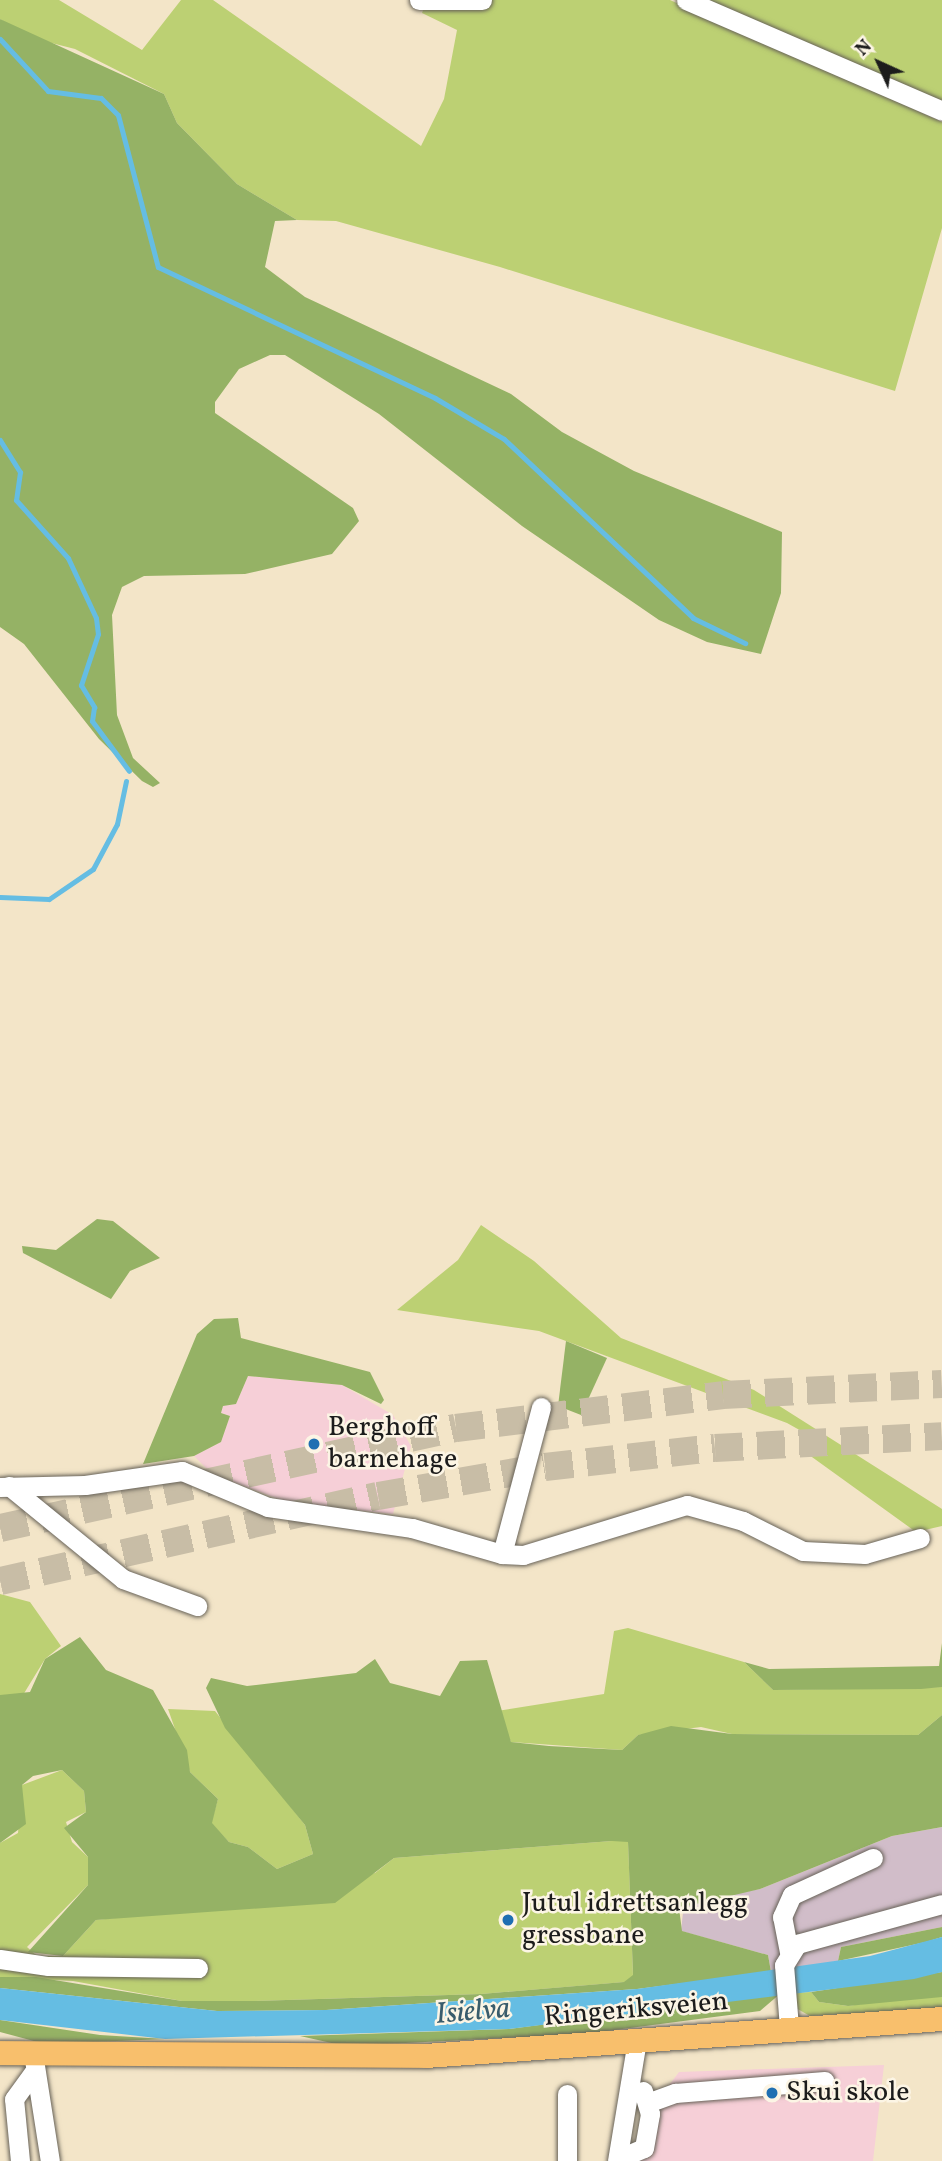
<!DOCTYPE html>
<style>
body{margin:0}
#map{position:relative;width:942px;height:2161px;overflow:hidden;background:#f3e5c8;font-family:Vollkorn,serif}
div>[style]{position:absolute}
[style*='--x']{left:calc(var(--x)*1px);top:calc(var(--y)*1px);width:calc(var(--w)*1px);rotate:calc(var(--a)*1deg)}
.built>*{inset:0;background:#f6cfd7}
.industrial>*{inset:0;background:#d1bdc9}
.green>*{inset:0;background:#bcd073}
.forest>*{inset:0;background:#95b265}
.water>*{inset:0;background:#65bde3}
.stream>*{height:5px;margin:-2.5px;padding:0 2.5px;transform-origin:2.5px;border-radius:2.5px;background:#65bde3}
.highway-tunnel>*{height:28px;margin-top:-14px;transform-origin:0;background:repeating-linear-gradient(90deg,#c8bda6 0 28px,transparent 0 42px)}
.roads{filter:drop-shadow(0 0 2px #676258) drop-shadow(0 0 2px #676258)}
.minor>*{height:19px;margin:-9.5px;padding:0 9.5px;transform-origin:9.5px;border-radius:9.5px;background:#fff}
.major>*{height:24px;margin:-12px;padding:0 12px;transform-origin:12px;border-radius:12px;background:#f8bf6c}
.dots>*{width:19px;height:19px;translate:-50% -50%;box-sizing:border-box;border:4px solid #fcf5e5;border-radius:50%}
span{translate:-50% -50%;white-space:nowrap;text-align:center;line-height:1.15;-webkit-text-stroke:5px #fcf5e5;paint-order:stroke}
.poi-label{font-size:28px;color:#1c1c1c}
.left{translate:0 -50%;text-align:left}
.street-label{font-size:28px;color:#1c1c1c}
.water-label{font-size:30px;color:#395c6c;font-style:italic}
.north{position:absolute;left:844px;top:28px;width:70px;height:70px;-webkit-text-stroke:5px #fcf5e5;paint-order:stroke;rotate:315deg;font-size:19px;font-weight:700;line-height:28px;text-align:center;color:#1c1c1c}
.north::after{content:'';display:block;margin:auto;width:24px;height:32px;background:#1c1c1c;clip-path:polygon(50% 0,100% 100%,50% 72%,0 100%)}
</style>
<div id="map">
<div class="built">
<div style="clip-path:polygon(248px 1376px,342px 1385px,393px 1415px,411px 1446px,393px 1514px,289px 1503px,212px 1474px,194px 1456px,221px 1442px,230px 1416px,221px 1413px,223px 1406px,236px 1404px)"></div>
<div style="clip-path:polygon(884px 2065px,873px 2161px,629px 2161px,648px 2113px,679px 2072px)"></div>
</div>
<div class="industrial">
<div style="clip-path:polygon(942px 1827px,942px 1927px,841px 1947px,838px 1961px,771px 1972px,768px 1955px,681px 1931px,684px 1903px,760px 1889px,892px 1836px)"></div>
</div>
<div class="green">
<div style="clip-path:polygon(0 0,59px 0,142px 50px,181px 0,213px 0,421px 146px,444px 99px,457px 30px,422px 13px,427px 0,670px 0,942px 122px,942px 228px,895px 391px,500px 267px,336px 221px,297px 220px,237px 184px,177px 123px,164px 94px,75px 49px,28px 37px,0 19px)"></div>
<div style="clip-path:polygon(702px 0,942px 0,942px 106px)"></div>
<div style="clip-path:polygon(481px 1225px,534px 1261px,621px 1338px,754px 1390px,942px 1509px,942px 1526px,916px 1532px,805px 1452px,812px 1437px,787px 1423px,539px 1331px,397px 1310px,458px 1260px)"></div>
<div style="clip-path:polygon(0 1594px,30px 1602px,61px 1646px,45px 1659px,23px 1695px,0 1695px)"></div>
<div style="clip-path:polygon(628px 1628px,744px 1662px,773px 1690px,942px 1687px,942px 1715px,918px 1735px,732px 1734px,701px 1727px,638px 1735px,622px 1750px,511px 1742px,497px 1711px,604px 1694px,614px 1631px)"></div>
<div style="clip-path:polygon(168px 1709px,215px 1711px,305px 1825px,313px 1854px,277px 1869px,248px 1847px,229px 1842px,211px 1823px,218px 1799px,190px 1772px)"></div>
<div style="clip-path:polygon(62px 1770px,84px 1791px,86px 1812px,66px 1822px,72px 1842px,88px 1857px,88px 1885px,27px 1947px,37px 1956px,63px 1956px,96px 1920px,209px 1908px,375px 1873px,394px 1858px,612px 1841px,628px 1841px,633px 1976px,625px 1982px,481px 1994px,254px 2001px,182px 2001px,73px 1981px,0 1977px,0 1843px,18px 1833px,22px 1785px)"></div>
<div style="clip-path:polygon(811px 1992px,819px 2002px,848px 2006px,922px 1995px,942px 1997px,942px 2008px,810px 2016px,794px 2007px,791px 1993px)"></div>
</div>
<div class="forest">
<div style="clip-path:polygon(0 19px,164px 94px,177px 123px,237px 184px,297px 220px,275px 221px,265px 267px,305px 297px,511px 394px,562px 432px,634px 471px,782px 532px,781px 593px,761px 654px,707px 642px,659px 620px,522px 526px,379px 414px,285px 355px,270px 355px,239px 369px,215px 402px,215px 413px,353px 508px,359px 521px,332px 554px,245px 574px,144px 576px,122px 587px,112px 615px,117px 715px,133px 758px,160px 783px,153px 787px,142px 781px,99px 739px,24px 644px,0 627px)"></div>
<div style="clip-path:polygon(97px 1219px,113px 1221px,160px 1258px,130px 1271px,111px 1299px,23px 1253px,22px 1246px,56px 1250px)"></div>
<div style="clip-path:polygon(238px 1318px,241px 1338px,370px 1372px,384px 1400px,381px 1404px,342px 1385px,248px 1376px,236px 1404px,223px 1406px,221px 1413px,230px 1416px,221px 1442px,194px 1456px,143px 1464px,197px 1334px,214px 1319px)"></div>
<div style="clip-path:polygon(566px 1341px,607px 1358px,581px 1415px,558px 1406px)"></div>
<div style="clip-path:polygon(80px 1637px,106px 1670px,153px 1690px,187px 1750px,190px 1772px,218px 1799px,212px 1823px,229px 1842px,248px 1847px,277px 1869px,313px 1854px,305px 1825px,225px 1728px,206px 1688px,211px 1678px,247px 1686px,356px 1673px,375px 1659px,390px 1683px,440px 1696px,460px 1661px,487px 1660px,511px 1742px,549px 1746px,622px 1750px,638px 1735px,671px 1726px,732px 1734px,918px 1735px,942px 1715px,942px 1827px,892px 1836px,760px 1889px,679px 1908px,682px 1931px,768px 1955px,771px 1972px,637px 1989px,326px 2010px,217px 2011px,0 1988px,0 1977px,36px 1977px,182px 2001px,254px 2001px,481px 1994px,624px 1982px,633px 1975px,628px 1842px,612px 1841px,394px 1858px,335px 1903px,96px 1920px,63px 1956px,28px 1952px,88px 1885px,88px 1857px,64px 1828px,86px 1812px,84px 1791px,62px 1770px,33px 1776px,22px 1785px,26px 1824px,0 1843px,0 1695px,30px 1692px,45px 1659px)"></div>
<div style="clip-path:polygon(942px 1643px,942px 1687px,921px 1689px,773px 1690px,744px 1662px,769px 1669px,939px 1666px)"></div>
<div style="clip-path:polygon(942px 1927px,942px 1937px,926px 1942px,838px 1961px,841px 1947px)"></div>
<div style="clip-path:polygon(942px 1972px,942px 1997px,848px 2006px,819px 2002px,811px 1992px)"></div>
<div style="clip-path:polygon(781px 1993px,760px 2011px,584px 2034px,345px 2046px,300px 2036px,509px 2029px)"></div>
<div style="clip-path:polygon(0 2020px,100px 2035px,165px 2039px,45px 2044px,0 2032px)"></div>
</div>
<div class="water">
<div style="clip-path:polygon(942px 1937px,942px 1972px,914px 1979px,509px 2029px,165px 2039px,0 2020px,0 1988px,217px 2011px,326px 2010px,637px 1989px,870px 1956px)"></div>
</div>
<div class="stream">
<div style="--x:0;--y:39;--w:71;--a:47.3"></div>
<div style="--x:48;--y:91;--w:53;--a:7.5"></div>
<div style="--x:101;--y:98;--w:24;--a:45"></div>
<div style="--x:118;--y:115;--w:157;--a:75.3"></div>
<div style="--x:158;--y:267;--w:306;--a:25.3"></div>
<div style="--x:435;--y:398;--w:80;--a:30.7"></div>
<div style="--x:504;--y:439;--w:260;--a:43.4"></div>
<div style="--x:693;--y:618;--w:58;--a:25.7"></div>
<div style="--x:0;--y:440;--w:38;--a:58"></div>
<div style="--x:20;--y:472;--w:28;--a:98"></div>
<div style="--x:16;--y:500;--w:78;--a:48.1"></div>
<div style="--x:68;--y:558;--w:66;--a:65"></div>
<div style="--x:96;--y:618;--w:16;--a:83"></div>
<div style="--x:98;--y:634;--w:54;--a:108.4"></div>
<div style="--x:81;--y:685;--w:26;--a:59"></div>
<div style="--x:94;--y:707;--w:14;--a:98"></div>
<div style="--x:92;--y:721;--w:62;--a:53.5"></div>
<div style="--x:0;--y:897;--w:49;--a:2.3"></div>
<div style="--x:49;--y:899;--w:53;--a:-34.3"></div>
<div style="--x:93;--y:869;--w:51;--a:-61.9"></div>
<div style="--x:117;--y:824;--w:44;--a:-78.2"></div>
</div>
<div class="highway-tunnel">
<div style="--x:0;--y:1528;--w:467;--a:-12.4"></div>
<div style="--x:456;--y:1428;--w:269;--a:-7"></div>
<div style="--x:723;--y:1395;--w:219;--a:-2.9"></div>
<div style="--x:0;--y:1581;--w:387;--a:-12.7"></div>
<div style="--x:378;--y:1496;--w:169;--a:-9.9"></div>
<div style="--x:545;--y:1467;--w:171;--a:-6.4"></div>
<div style="--x:715;--y:1448;--w:227;--a:-3"></div>
</div>
<div class="roads">
<div class="minor">
<div style="--x:419;--y:0;--w:63;--a:0"></div>
<div style="--x:686;--y:0;--w:279;--a:23.4"></div>
<div style="--x:9;--y:1486;--w:147;--a:39.2"></div>
<div style="--x:123;--y:1579;--w:79;--a:20"></div>
<div style="--x:0;--y:1487;--w:85;--a:-1.3"></div>
<div style="--x:85;--y:1485;--w:98;--a:-8.2"></div>
<div style="--x:182;--y:1471;--w:93;--a:22.7"></div>
<div style="--x:268;--y:1507;--w:146;--a:8.3"></div>
<div style="--x:412;--y:1528;--w:94;--a:16.1"></div>
<div style="--x:502;--y:1554;--w:21;--a:3"></div>
<div style="--x:523;--y:1555;--w:171;--a:-17"></div>
<div style="--x:687;--y:1505;--w:58;--a:15.9"></div>
<div style="--x:743;--y:1521;--w:67;--a:26.6"></div>
<div style="--x:803;--y:1551;--w:62;--a:2.8"></div>
<div style="--x:865;--y:1554;--w:57;--a:-16.2"></div>
<div style="--x:502;--y:1554;--w:152;--a:-75.1"></div>
<div style="--x:789;--y:1952;--w:36;--a:-101"></div>
<div style="--x:782;--y:1917;--w:24;--a:-66"></div>
<div style="--x:792;--y:1895;--w:89;--a:-24.6"></div>
<div style="--x:0;--y:1959;--w:49;--a:8.3"></div>
<div style="--x:48;--y:1966;--w:150;--a:0.8"></div>
<div style="--x:789;--y:2027;--w:62;--a:-94.6"></div>
<div style="--x:784;--y:1965;--w:25;--a:-58"></div>
<div style="--x:797;--y:1944;--w:150;--a:-15.4"></div>
<div style="--x:33;--y:2053;--w:109;--a:81.1"></div>
<div style="--x:567;--y:2094;--w:67;--a:90"></div>
<div style="--x:650;--y:2102;--w:27;--a:-20"></div>
<div style="--x:675;--y:2093;--w:150;--a:-4.6"></div>
<div style="--x:618;--y:2159;--w:28;--a:-23"></div>
<div style="--x:644;--y:2148;--w:35;--a:-80"></div>
<div style="--x:650;--y:2114;--w:24;--a:-107"></div>
<div style="--x:20;--y:2161;--w:62;--a:-95.5"></div>
<div style="--x:14;--y:2099;--w:34;--a:-54"></div>
<div style="--x:617;--y:2161;--w:123;--a:-80.6"></div>
</div>
<div class="major">
<div style="--x:0;--y:2053;--w:426;--a:0.4"></div>
<div style="--x:426;--y:2056;--w:517;--a:-4.1"></div>
</div>
</div>
<div class="dots">
<div style="left:314px;top:1444px;background:#1f6fb2"></div>
<div style="left:508px;top:1920px;background:#1f6fb2"></div>
<div style="left:772px;top:2093px;background:#1f6fb2"></div>
</div>
<div class="poi-label">
<span class="left" style="left:328px;top:1444px">Berghoff<br>barnehage</span>
<span class="left" style="left:522px;top:1920px">Jutul idrettsanlegg<br>gressbane</span>
<span class="left" style="left:786px;top:2093px">Skui skole</span>
</div>
<div class="street-label">
<span style="left:636px;top:2010px;rotate:-5deg">Ringeriksveien</span>
</div>
<div class="water-label">
<span style="left:473px;top:2012px;rotate:-5deg">Isielva</span>
</div>
<div class="north">N</div>
</div>
